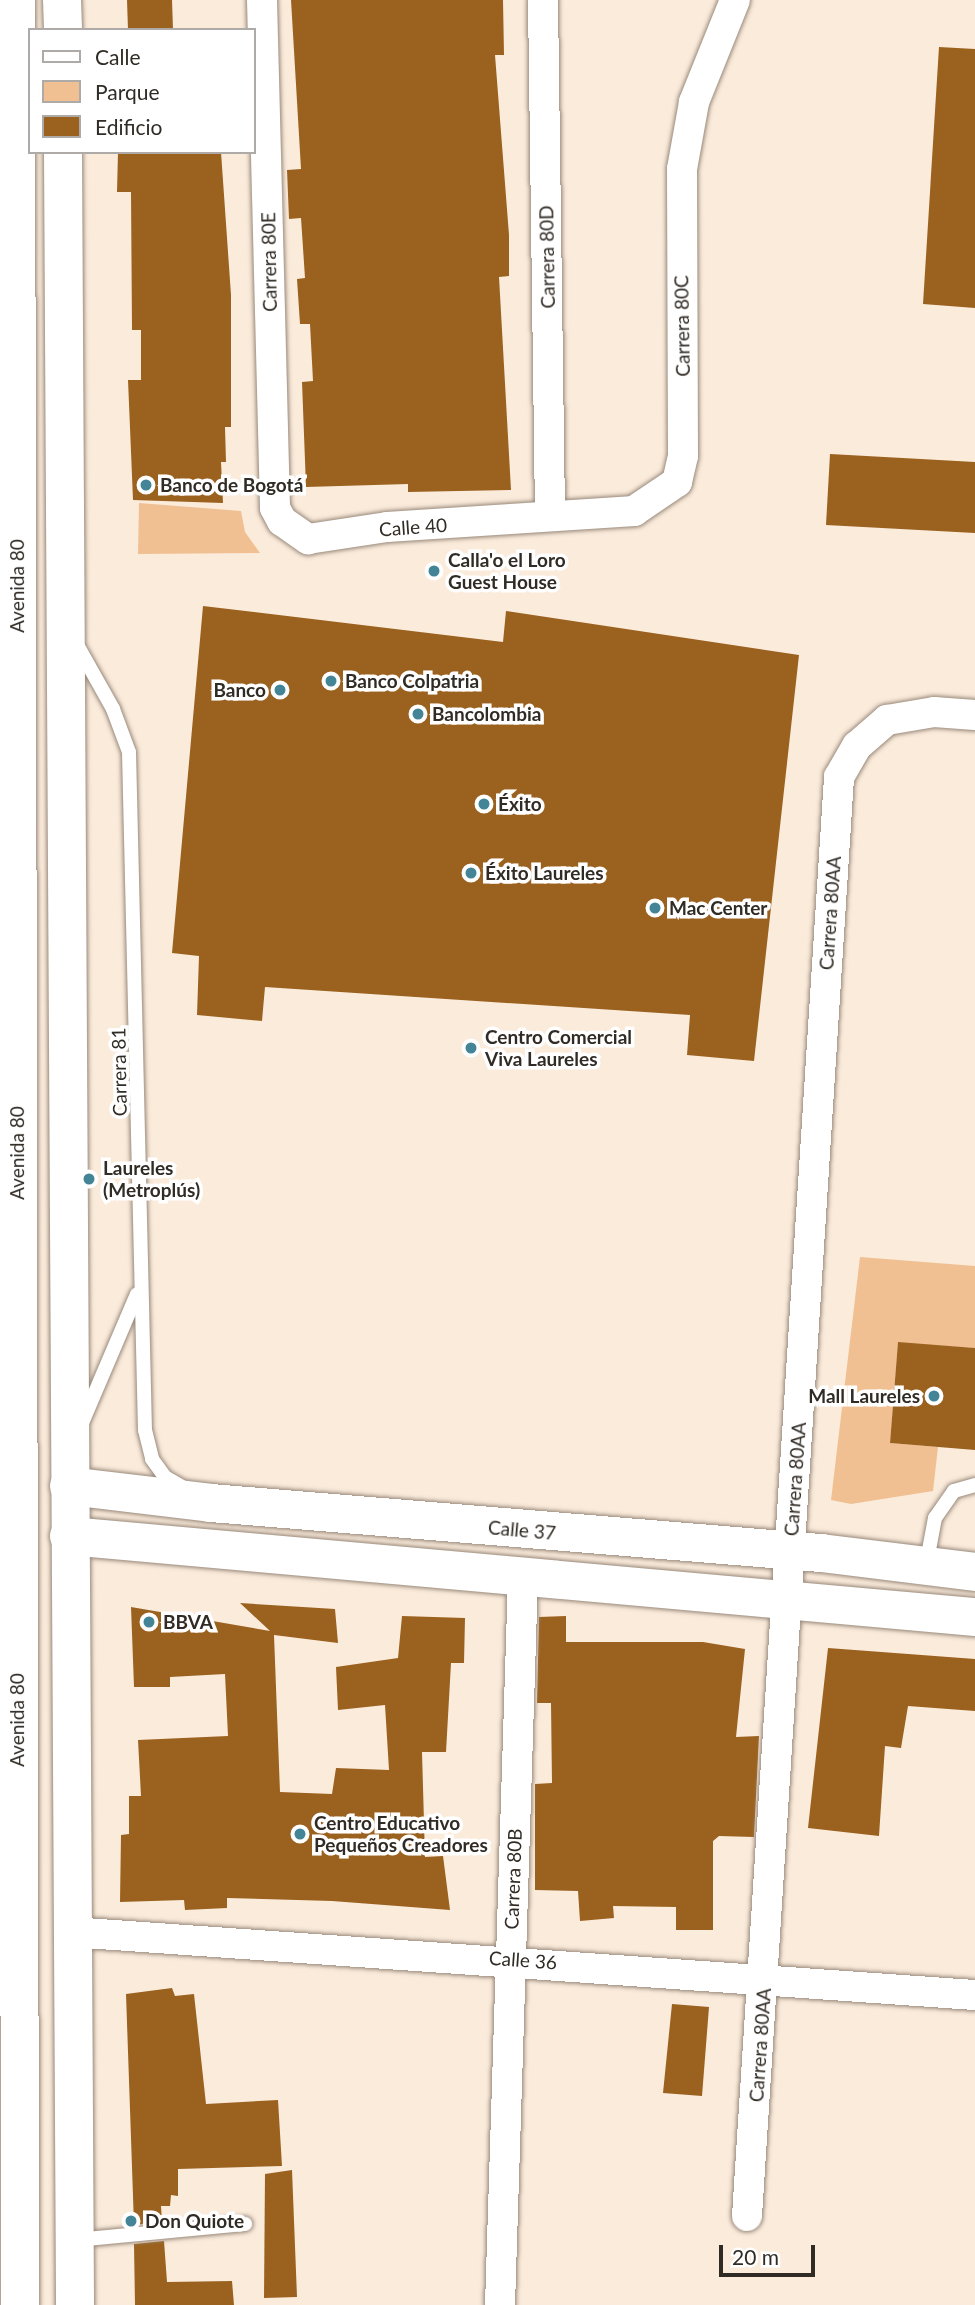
<!DOCTYPE html>
<meta charset="utf-8">
<style>
body{margin:0}
#map{position:relative;width:975px;height:2305px;overflow:hidden;background:#fbebdb;font-family:Lato,sans-serif}
div>[style]{position:absolute}
[style*='--x']{left:calc(var(--x)*1px);top:calc(var(--y)*1px);width:calc(var(--w)*1px);rotate:calc(var(--a)*1deg)}
.green>*{inset:0;background:#f0c092}
.building>*{inset:0;background:#9b611e}
.roads{filter:drop-shadow(0 0 2px #98897b) drop-shadow(0 0 2px #98897b)}
.lane>*{height:14px;margin:-7px;padding:0 7px;transform-origin:7px;border-radius:7px;background:#fff}
.street>*{height:30px;margin:-15px;padding:0 15px;transform-origin:15px;border-radius:15px;background:#fff}
.secondary>*{height:38px;margin:-19px;padding:0 19px;transform-origin:19px;border-radius:19px;background:#fff}
.primary>*{height:38px;margin:-19px;padding:0 19px;transform-origin:19px;border-radius:19px;background:#fff}
.dots>*{width:19px;height:19px;translate:-50% -50%;box-sizing:border-box;border:4px solid #fff;border-radius:50%}
span{translate:-50% -50%;white-space:nowrap;text-align:center;line-height:1.15;-webkit-text-stroke:7px #fff;paint-order:stroke}
.street-label{font-size:19px;color:#312b25}
.poi-label{font-size:19px;color:#312b25;font-weight:700}
.left{translate:0 -50%;text-align:left}
.right{translate:-100% -50%;text-align:right}
.legend{position:absolute;left:28px;top:28px;width:228px;height:126px;box-sizing:border-box;background:#fff;border:2px solid #adaaa8;margin:0;padding:9px 12px;list-style:none;font-size:21px;color:#312b25}
.legend li{display:flex;align-items:center;gap:14px;height:35px}
.legend b{width:35px;border:2px solid #adaaa8}
.scale{position:absolute;left:719px;top:2245px;width:96px;height:32px;box-sizing:border-box;border:4px solid #312b25;border-top:0;padding-left:9px;font-size:21px;line-height:24px;white-space:nowrap;color:#312b25;-webkit-text-stroke:5px #fff;paint-order:stroke}
</style>
<div id="map">
<div class="green">
<div style="clip-path:polygon(139px 503px,241px 511px,245px 532px,260px 553px,138px 554px)"></div>
<div style="clip-path:polygon(860px 1257px,975px 1266px,975px 1348px,898px 1343px,890px 1443px,938px 1447px,933px 1491px,851px 1504px,831px 1500px)"></div>
</div>
<div class="building">
<div style="clip-path:polygon(127px 0,172px 0,173px 30px,128px 30px)"></div>
<div style="clip-path:polygon(291px 0,503px 0,504px 55px,495px 55px,509px 235px,509px 276px,499px 277px,511px 490px,408px 492px,408px 484px,306px 487px,302px 382px,313px 381px,310px 324px,300px 324px,297px 279px,305px 278px,301px 218px,289px 219px,287px 170px,301px 169px)"></div>
<div style="clip-path:polygon(939px 47px,975px 49px,975px 308px,923px 304px)"></div>
<div style="clip-path:polygon(118px 152px,221px 152px,231px 295px,231px 427px,225px 427px,226px 462px,221px 462px,223px 503px,133px 500px,128px 380px,141px 380px,141px 330px,132px 330px,131px 192px,117px 192px)"></div>
<div style="clip-path:polygon(830px 454px,975px 462px,975px 533px,826px 525px)"></div>
<div style="clip-path:polygon(203px 606px,503px 642px,506px 611px,799px 655px,754px 1061px,687px 1055px,690px 1015px,265px 987px,262px 1021px,197px 1015px,199px 956px,172px 953px)"></div>
<div style="clip-path:polygon(898px 1342px,975px 1348px,975px 1450px,890px 1443px)"></div>
<div style="clip-path:polygon(240px 1603px,335px 1609px,338px 1643px,274px 1635px,280px 1792px,332px 1794px,336px 1768px,389px 1770px,385px 1705px,338px 1710px,336px 1667px,398px 1658px,402px 1616px,465px 1618px,464px 1663px,451px 1663px,446px 1752px,422px 1752px,425px 1857px,443px 1856px,450px 1910px,332px 1901px,227px 1898px,227px 1908px,185px 1910px,184px 1900px,120px 1902px,121px 1835px,129px 1834px,129px 1796px,141px 1796px,138px 1740px,228px 1736px,225px 1674px,170px 1677px,170px 1687px,134px 1687px,131px 1607px,270px 1631px)"></div>
<div style="clip-path:polygon(566px 1616px,566px 1642px,703px 1642px,745px 1649px,736px 1737px,759px 1736px,754px 1837px,719px 1836px,713px 1841px,713px 1930px,676px 1930px,676px 1907px,613px 1906px,614px 1918px,580px 1921px,578px 1891px,535px 1890px,535px 1784px,552px 1783px,551px 1703px,537px 1703px,539px 1617px)"></div>
<div style="clip-path:polygon(828px 1648px,975px 1659px,975px 1711px,908px 1706px,901px 1748px,885px 1746px,879px 1836px,808px 1828px)"></div>
<div style="clip-path:polygon(172px 1988px,175px 1996px,194px 1994px,206px 2104px,278px 2100px,282px 2166px,178px 2169px,178px 2196px,171px 2195px,170px 2206px,161px 2206px,162px 2222px,134px 2225px,126px 1994px)"></div>
<div style="clip-path:polygon(672px 2004px,709px 2007px,702px 2096px,663px 2093px)"></div>
<div style="clip-path:polygon(292px 2170px,297px 2297px,264px 2298px,265px 2174px)"></div>
<div style="clip-path:polygon(164px 2241px,167px 2282px,232px 2281px,234px 2305px,135px 2305px,134px 2244px)"></div>
</div>
<div class="roads">
<div class="lane">
<div style="--x:76;--y:643;--w:76;--a:60.7"></div>
<div style="--x:113;--y:709;--w:46;--a:69.6"></div>
<div style="--x:129;--y:752;--w:678;--a:88.65"></div>
<div style="--x:145;--y:1430;--w:30;--a:76"></div>
<div style="--x:152;--y:1459;--w:22;--a:54"></div>
<div style="--x:165;--y:1477;--w:20;--a:30"></div>
<div style="--x:82;--y:1423;--w:140;--a:-66.9"></div>
<div style="--x:926;--y:1566;--w:49;--a:-79.4"></div>
<div style="--x:935;--y:1518;--w:33;--a:-55"></div>
<div style="--x:954;--y:1491;--w:22;--a:-16"></div>
<div style="--x:75;--y:2240;--w:171;--a:-5.4"></div>
</div>
<div class="street">
<div style="--x:262;--y:0;--w:508;--a:88.53"></div>
<div style="--x:275;--y:508;--w:15;--a:62"></div>
<div style="--x:282;--y:521;--w:32;--a:35"></div>
<div style="--x:308;--y:539;--w:80;--a:-8.6"></div>
<div style="--x:387;--y:527;--w:248;--a:-3.7"></div>
<div style="--x:634;--y:511;--w:52;--a:-34"></div>
<div style="--x:677;--y:482;--w:27;--a:-77"></div>
<div style="--x:683;--y:456;--w:287;--a:-90.2"></div>
<div style="--x:682;--y:169;--w:68;--a:-79.8"></div>
<div style="--x:694;--y:102;--w:110;--a:-68.1"></div>
<div style="--x:543;--y:0;--w:515;--a:89.22"></div>
<div style="--x:71;--y:1932;--w:906;--a:3.99"></div>
<div style="--x:747;--y:2216;--w:1442;--a:-86.34"></div>
<div style="--x:839;--y:777;--w:36;--a:-60"></div>
<div style="--x:857;--y:746;--w:40;--a:-41"></div>
<div style="--x:887;--y:720;--w:48;--a:-9.7"></div>
<div style="--x:934;--y:712;--w:41;--a:4.2"></div>
<div style="--x:500;--y:2305;--w:726;--a:-88.19"></div>
</div>
<div class="secondary">
<div style="--x:69;--y:1486;--w:143;--a:6.8"></div>
<div style="--x:211;--y:1503;--w:612;--a:4.69"></div>
<div style="--x:821;--y:1553;--w:155;--a:7"></div>
<div style="--x:69;--y:1536;--w:910;--a:5.11"></div>
</div>
<div class="primary">
<div style="--x:16;--y:0;--w:2305;--a:89.9"></div>
<div style="--x:62;--y:0;--w:30;--a:88"></div>
<div style="--x:63;--y:152;--w:2153;--a:89.68"></div>
</div>
</div>
<div class="dots">
<div style="left:146px;top:485px;background:#438596"></div>
<div style="left:434px;top:571px;background:#438596"></div>
<div style="left:331px;top:681px;background:#438596"></div>
<div style="left:280px;top:690px;background:#438596"></div>
<div style="left:418px;top:714px;background:#438596"></div>
<div style="left:484px;top:804px;background:#438596"></div>
<div style="left:471px;top:873px;background:#438596"></div>
<div style="left:655px;top:908px;background:#438596"></div>
<div style="left:471px;top:1048px;background:#438596"></div>
<div style="left:89px;top:1179px;background:#438596"></div>
<div style="left:934px;top:1396px;background:#438596"></div>
<div style="left:149px;top:1622px;background:#438596"></div>
<div style="left:300px;top:1834px;background:#438596"></div>
<div style="left:131px;top:2221px;background:#438596"></div>
</div>
<div class="street-label">
<span style="left:547px;top:257px;rotate:-91deg">Carrera 80D</span>
<span style="left:269px;top:262px;rotate:-91deg">Carrera 80E</span>
<span style="left:682px;top:326px;rotate:-91deg">Carrera 80C</span>
<span style="left:413px;top:527px;rotate:-4deg">Calle 40</span>
<span style="left:17px;top:586px;rotate:-90deg">Avenida 80</span>
<span style="left:830px;top:913px;rotate:-86deg">Carrera 80AA</span>
<span style="left:119px;top:1072px;rotate:-91deg">Carrera 81</span>
<span style="left:17px;top:1153px;rotate:-90deg">Avenida 80</span>
<span style="left:795px;top:1479px;rotate:-86deg">Carrera 80AA</span>
<span style="left:522px;top:1530px;rotate:5deg">Calle 37</span>
<span style="left:17px;top:1720px;rotate:-90deg">Avenida 80</span>
<span style="left:513px;top:1879px;rotate:-88deg">Carrera 80B</span>
<span style="left:523px;top:1960px;rotate:4deg">Calle 36</span>
<span style="left:760px;top:2045px;rotate:-86deg">Carrera 80AA</span>
</div>
<div class="poi-label">
<span class="left" style="left:160px;top:485px">Banco de Bogotá</span>
<span class="left" style="left:448px;top:571px">Calla'o el Loro<br>Guest House</span>
<span class="left" style="left:345px;top:681px">Banco Colpatria</span>
<span class="right" style="left:266px;top:690px">Banco</span>
<span class="left" style="left:432px;top:714px">Bancolombia</span>
<span class="left" style="left:498px;top:804px">Éxito</span>
<span class="left" style="left:485px;top:873px">Éxito Laureles</span>
<span class="left" style="left:669px;top:908px">Mac Center</span>
<span class="left" style="left:485px;top:1048px">Centro Comercial<br>Viva Laureles</span>
<span class="left" style="left:103px;top:1179px">Laureles<br>(Metroplús)</span>
<span class="right" style="left:920px;top:1396px">Mall Laureles</span>
<span class="left" style="left:163px;top:1622px">BBVA</span>
<span class="left" style="left:314px;top:1834px">Centro Educativo<br>Pequeños Creadores</span>
<span class="left" style="left:145px;top:2221px">Don Quiote</span>
</div>
<ul class="legend">
<li><b style="height:9px;background:#fff"></b>Calle</li>
<li><b style="height:19px;background:#f0c092"></b>Parque</li>
<li><b style="height:19px;background:#9b611e"></b>Edificio</li>
</ul>
<div class="scale">20 m</div>
</div>
